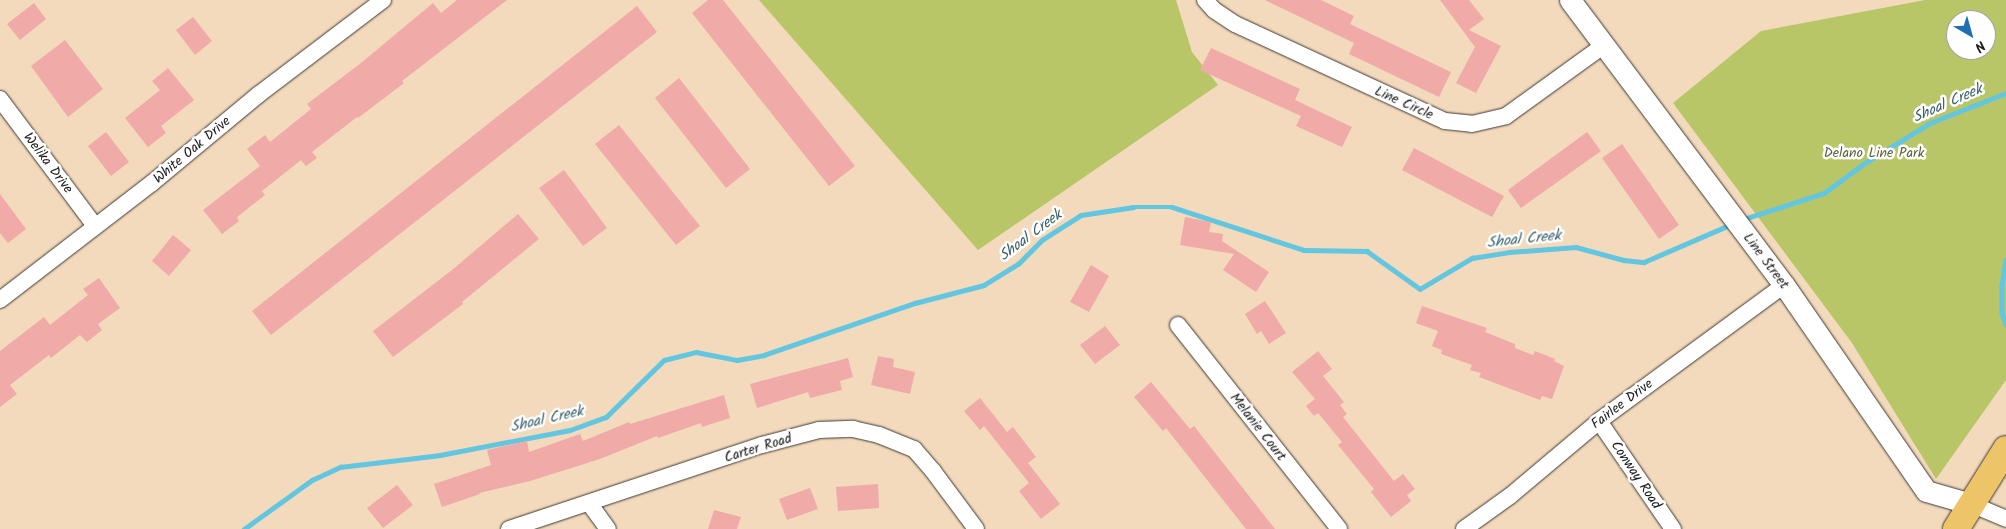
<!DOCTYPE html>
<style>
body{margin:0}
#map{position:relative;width:2006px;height:529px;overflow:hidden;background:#f3dabc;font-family:Kalam,sans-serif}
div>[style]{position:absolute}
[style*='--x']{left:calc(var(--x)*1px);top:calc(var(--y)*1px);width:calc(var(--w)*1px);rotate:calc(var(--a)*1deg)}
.green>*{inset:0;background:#b8c668}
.stream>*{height:4.5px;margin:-2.25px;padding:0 2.25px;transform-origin:2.25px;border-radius:2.25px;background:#62c6e0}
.building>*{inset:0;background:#f0aaa8}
.roads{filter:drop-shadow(0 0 1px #3c3834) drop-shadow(0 0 1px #3c3834)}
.minor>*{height:16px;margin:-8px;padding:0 8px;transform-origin:8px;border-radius:8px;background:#fff}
.tertiary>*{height:21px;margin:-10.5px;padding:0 10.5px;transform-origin:10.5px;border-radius:10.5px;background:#fff}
.primary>*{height:26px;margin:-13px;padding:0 13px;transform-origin:13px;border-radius:13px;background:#eec469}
span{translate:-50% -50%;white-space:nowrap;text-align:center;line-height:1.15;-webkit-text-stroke:5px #fff;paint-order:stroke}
.street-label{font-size:14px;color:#1c1c1c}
.park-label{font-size:14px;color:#5a603a}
.water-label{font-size:15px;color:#38606a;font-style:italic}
.north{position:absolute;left:1946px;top:10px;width:50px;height:50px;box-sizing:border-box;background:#fff;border:1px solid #a4a4a4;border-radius:50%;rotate:142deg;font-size:14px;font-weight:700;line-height:20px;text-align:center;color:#1c1c1c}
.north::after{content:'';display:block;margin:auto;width:18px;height:22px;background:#1f6fb2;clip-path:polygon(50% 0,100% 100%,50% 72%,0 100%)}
</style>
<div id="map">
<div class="green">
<div style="clip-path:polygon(759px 0,1176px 0,1192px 52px,1218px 85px,978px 250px)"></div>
<div style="clip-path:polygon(evenodd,1925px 0,2006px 0,2006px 380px,1936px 479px,1852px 343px,1673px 103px,1761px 31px,1925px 0,1956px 20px,1986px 20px,1986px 50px,1956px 50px,1956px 20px)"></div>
</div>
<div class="stream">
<div style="--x:1741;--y:220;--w:87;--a:-18"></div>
<div style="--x:1824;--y:193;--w:47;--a:-36.4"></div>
<div style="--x:1862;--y:165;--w:80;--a:-31.7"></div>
<div style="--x:1930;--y:123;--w:82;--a:-21.5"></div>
<div style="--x:2006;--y:260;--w:26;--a:99"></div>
<div style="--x:2002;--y:286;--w:27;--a:90"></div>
<div style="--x:2002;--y:313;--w:12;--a:70"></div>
<div style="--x:244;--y:529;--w:84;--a:-35.8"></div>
<div style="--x:312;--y:480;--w:31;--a:-25"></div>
<div style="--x:340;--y:467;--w:101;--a:-6.8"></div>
<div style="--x:440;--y:455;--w:132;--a:-10.9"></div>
<div style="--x:570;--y:430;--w:38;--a:-20"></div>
<div style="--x:606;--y:417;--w:81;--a:-44.5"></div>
<div style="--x:664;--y:360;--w:33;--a:-14"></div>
<div style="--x:696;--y:352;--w:42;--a:11"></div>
<div style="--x:737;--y:360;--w:27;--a:-10"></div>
<div style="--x:764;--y:355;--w:160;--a:-19"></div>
<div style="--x:915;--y:303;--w:71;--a:-14.6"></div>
<div style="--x:984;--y:285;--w:40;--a:-32"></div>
<div style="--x:1018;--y:264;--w:34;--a:-45"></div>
<div style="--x:1042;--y:240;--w:46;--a:-32.7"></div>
<div style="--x:1081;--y:215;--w:53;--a:-8.7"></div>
<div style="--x:1133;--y:207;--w:39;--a:0"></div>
<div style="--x:1172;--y:207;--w:139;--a:18"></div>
<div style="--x:1304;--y:250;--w:63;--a:0.9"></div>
<div style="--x:1367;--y:251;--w:65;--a:35.6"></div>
<div style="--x:1420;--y:289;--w:61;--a:-30.8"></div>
<div style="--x:1472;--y:258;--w:37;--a:-9"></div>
<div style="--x:1509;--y:252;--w:67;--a:-4.3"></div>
<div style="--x:1576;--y:247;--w:50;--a:15.2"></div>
<div style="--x:1624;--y:260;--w:20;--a:6"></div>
<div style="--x:1644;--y:262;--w:96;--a:-23.4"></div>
</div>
<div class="building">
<div style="clip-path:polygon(457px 0,507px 0,402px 81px,404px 83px,358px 118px,357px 117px,312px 152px,317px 158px,306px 166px,301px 160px,262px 191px,265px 195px,237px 217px,239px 221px,222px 234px,203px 210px,260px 166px,247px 149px,265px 135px,270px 142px,311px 109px,307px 104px,361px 63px,433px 3px,441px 13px)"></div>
<div style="clip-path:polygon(708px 0,723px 0,855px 166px,829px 186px,692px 13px)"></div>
<div style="clip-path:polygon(1265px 0,1321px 0,1354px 16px,1350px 24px,1451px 72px,1439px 97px,1349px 54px,1354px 43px)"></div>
<div style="clip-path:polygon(1440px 0,1469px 0,1484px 19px,1469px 30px,1501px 46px,1476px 93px,1456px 83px,1475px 47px)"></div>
<div style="clip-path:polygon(34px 3px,46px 19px,20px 40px,7px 24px)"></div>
<div style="clip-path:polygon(637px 6px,657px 32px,271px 335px,252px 311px)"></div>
<div style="clip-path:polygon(193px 17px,212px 41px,195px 55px,176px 30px)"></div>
<div style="clip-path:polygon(65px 40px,103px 89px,68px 117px,31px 66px)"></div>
<div style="clip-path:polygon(1211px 48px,1300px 89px,1295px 100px,1352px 127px,1342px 147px,1296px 126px,1301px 116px,1200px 70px)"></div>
<div style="clip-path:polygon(168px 68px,194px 100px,161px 126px,166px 133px,148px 147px,125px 118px,160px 90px,152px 81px)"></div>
<div style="clip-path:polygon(679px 78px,750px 169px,726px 188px,655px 98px)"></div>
<div style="clip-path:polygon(619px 125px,700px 226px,676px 245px,595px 144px)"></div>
<div style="clip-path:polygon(106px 132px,129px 162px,111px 176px,88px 146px)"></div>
<div style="clip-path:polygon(1587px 132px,1601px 151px,1521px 208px,1508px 190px)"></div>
<div style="clip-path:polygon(1622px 144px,1679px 225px,1659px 239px,1602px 158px)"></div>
<div style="clip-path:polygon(1414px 148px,1504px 196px,1492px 217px,1402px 170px)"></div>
<div style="clip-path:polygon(564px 170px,607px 228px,583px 246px,539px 188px)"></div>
<div style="clip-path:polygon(0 194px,26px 229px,8px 243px,0 233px)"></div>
<div style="clip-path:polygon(518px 214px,539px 239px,462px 302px,463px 304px,393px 357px,373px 331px,452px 270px)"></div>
<div style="clip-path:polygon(1185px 217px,1211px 222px,1209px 232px,1223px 234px,1222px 241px,1269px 272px,1256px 292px,1223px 270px,1234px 254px,1180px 245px)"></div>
<div style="clip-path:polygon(173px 235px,191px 250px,169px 276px,152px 261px)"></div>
<div style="clip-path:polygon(1091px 265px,1109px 276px,1089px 312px,1070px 302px)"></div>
<div style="clip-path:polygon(99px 278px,120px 308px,98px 324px,102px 330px,87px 342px,80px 335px,51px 358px,49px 355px,10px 385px,17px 394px,0 407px,0 351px,44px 317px,50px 325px,88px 295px,83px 289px)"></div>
<div style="clip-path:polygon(1265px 301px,1286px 333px,1269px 344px,1261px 331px,1257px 334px,1245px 314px)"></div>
<div style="clip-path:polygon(1422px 306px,1487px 328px,1485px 332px,1515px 344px,1515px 348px,1533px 355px,1535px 351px,1555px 359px,1554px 361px,1564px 366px,1552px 399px,1542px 396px,1540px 400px,1479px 377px,1481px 373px,1470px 370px,1472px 365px,1441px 354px,1442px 350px,1432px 346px,1438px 331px,1416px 323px)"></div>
<div style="clip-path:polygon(1105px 326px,1120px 345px,1095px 364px,1080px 345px)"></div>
<div style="clip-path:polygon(1318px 351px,1332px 369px,1323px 376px,1344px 402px,1340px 405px,1347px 414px,1343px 417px,1394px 481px,1403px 474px,1415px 489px,1407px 495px,1411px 501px,1391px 517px,1371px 492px,1374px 489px,1338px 445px,1342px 442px,1318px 413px,1314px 416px,1306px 406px,1315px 399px,1292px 372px)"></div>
<div style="clip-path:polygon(878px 356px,894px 359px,893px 367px,915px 372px,910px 394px,871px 385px)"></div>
<div style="clip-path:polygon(848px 358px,853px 377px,840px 381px,842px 390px,810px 398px,808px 392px,757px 408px,750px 384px)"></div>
<div style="clip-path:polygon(1151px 382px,1190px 429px,1194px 426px,1275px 529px,1246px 529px,1166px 428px,1163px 431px,1134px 397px)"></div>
<div style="clip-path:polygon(724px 395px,730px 418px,702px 427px,701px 423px,658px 438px,657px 436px,600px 459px,530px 481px,479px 493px,480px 494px,442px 507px,434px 484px,491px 465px,487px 450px,527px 441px,529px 452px,580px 434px,583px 441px,629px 422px,630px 424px)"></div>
<div style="clip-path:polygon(980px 398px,1007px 432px,1013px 427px,1036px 457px,1028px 463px,1060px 504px,1041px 519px,1019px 491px,1029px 483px,984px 426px,980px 430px,964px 411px)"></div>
<div style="clip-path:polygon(878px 484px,879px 508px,838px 511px,836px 487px)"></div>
<div style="clip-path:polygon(397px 485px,413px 505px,383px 528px,367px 508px)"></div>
<div style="clip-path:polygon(810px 488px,818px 509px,787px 520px,779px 499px)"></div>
<div style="clip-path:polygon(714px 510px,741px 517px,737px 529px,708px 529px)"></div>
</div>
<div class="roads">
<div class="minor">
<div style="--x:1205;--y:0;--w:13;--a:48"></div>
<div style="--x:1214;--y:10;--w:25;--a:34"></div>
<div style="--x:1235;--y:24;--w:231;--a:24.8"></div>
<div style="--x:1445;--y:121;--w:27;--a:6"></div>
<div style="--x:1472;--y:124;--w:35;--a:-13"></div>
<div style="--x:1506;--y:116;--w:120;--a:-35.8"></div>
<div style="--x:0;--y:99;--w:159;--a:53.2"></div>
<div style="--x:0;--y:300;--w:192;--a:-37.6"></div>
<div style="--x:152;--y:183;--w:138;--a:-39.7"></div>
<div style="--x:258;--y:95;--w:157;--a:-37.2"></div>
<div style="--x:1178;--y:325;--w:260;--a:51.7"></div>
<div style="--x:1599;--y:421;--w:131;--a:55.6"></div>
<div style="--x:589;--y:503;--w:32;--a:54"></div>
<div style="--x:1971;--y:504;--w:38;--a:23"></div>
<div style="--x:509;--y:529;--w:267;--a:-18.4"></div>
<div style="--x:762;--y:445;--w:59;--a:-14.7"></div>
<div style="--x:819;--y:430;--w:34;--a:-2"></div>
<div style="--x:853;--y:429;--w:27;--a:13"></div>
<div style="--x:879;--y:435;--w:38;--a:22"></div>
<div style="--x:914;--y:449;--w:29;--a:49"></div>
<div style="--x:933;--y:471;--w:72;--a:53.4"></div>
<div style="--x:1464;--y:529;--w:57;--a:-35.7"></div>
<div style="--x:1510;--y:496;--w:116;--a:-40.1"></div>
<div style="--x:1599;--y:421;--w:230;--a:-36.3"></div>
</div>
<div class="tertiary">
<div style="--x:1570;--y:0;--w:356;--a:53.1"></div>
<div style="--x:1784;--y:285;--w:250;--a:55.4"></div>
<div style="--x:1926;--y:491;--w:47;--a:16.1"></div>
</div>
<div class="primary">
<div style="--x:1956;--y:529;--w:94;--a:-58"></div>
</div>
</div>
<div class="street-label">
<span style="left:1404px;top:103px;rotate:24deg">Line Circle</span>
<span style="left:192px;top:150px;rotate:-40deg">White Oak Drive</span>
<span style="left:48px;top:163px;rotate:53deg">Welika Drive</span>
<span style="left:1766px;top:261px;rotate:53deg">Line Street</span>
<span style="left:1622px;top:404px;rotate:-37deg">Fairlee Drive</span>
<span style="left:1258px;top:427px;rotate:52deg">Melanie Court</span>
<span style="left:758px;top:448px;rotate:-17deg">Carter Road</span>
<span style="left:1636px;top:475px;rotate:56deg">Conway Road</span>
</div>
<div class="park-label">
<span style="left:1874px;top:153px">Delano Line Park</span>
</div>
<div class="water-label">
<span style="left:1948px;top:104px;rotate:-24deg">Shoal Creek</span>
<span style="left:1031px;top:236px;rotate:-37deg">Shoal Creek</span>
<span style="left:1524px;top:240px;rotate:-6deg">Shoal Creek</span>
<span style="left:547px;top:420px;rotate:-13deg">Shoal Creek</span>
</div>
<div class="north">N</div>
</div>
